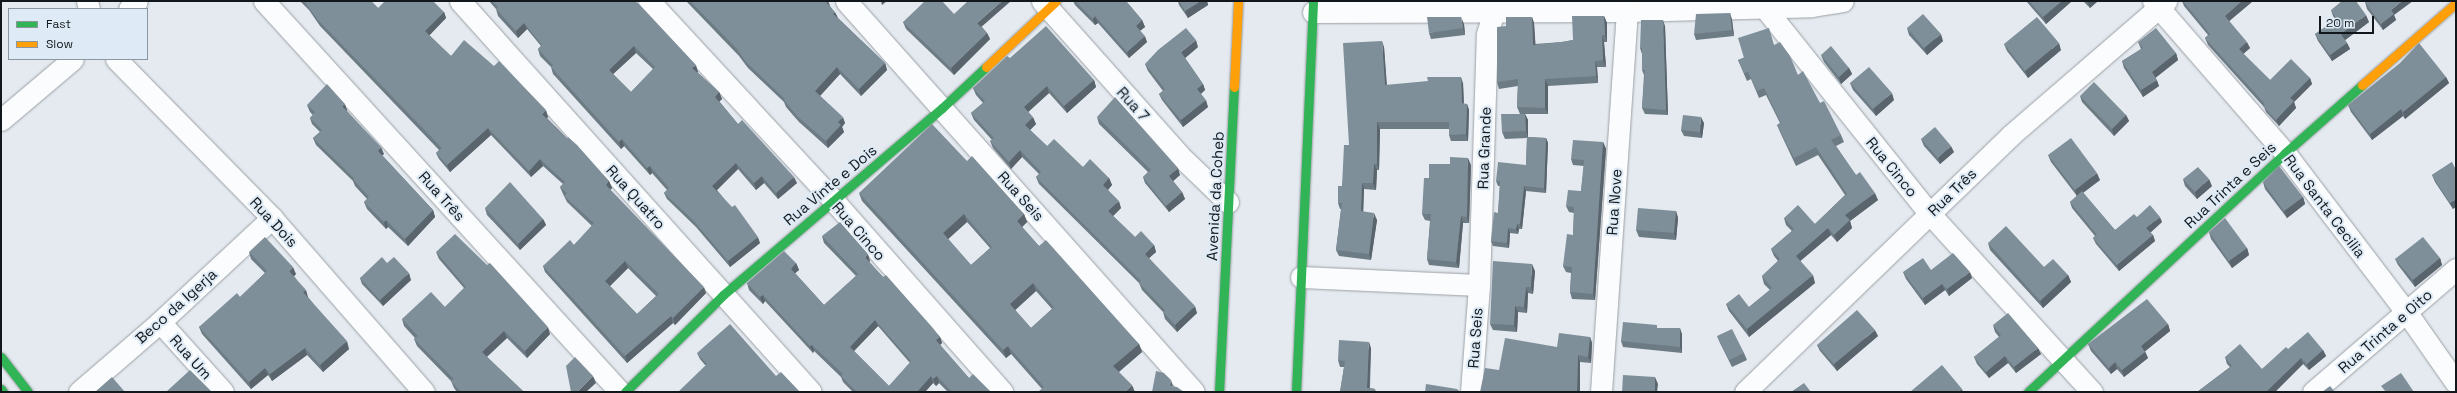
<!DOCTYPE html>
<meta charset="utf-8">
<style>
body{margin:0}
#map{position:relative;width:2457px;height:393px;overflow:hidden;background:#e4eaf0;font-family:"Space Grotesk",sans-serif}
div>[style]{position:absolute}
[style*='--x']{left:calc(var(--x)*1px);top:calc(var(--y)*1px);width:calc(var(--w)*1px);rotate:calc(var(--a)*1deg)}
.roads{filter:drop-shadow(0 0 1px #9ba0a5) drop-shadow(0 0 1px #9ba0a5)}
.street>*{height:21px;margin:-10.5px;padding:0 10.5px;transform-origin:10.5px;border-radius:10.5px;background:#fbfcfd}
.fast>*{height:9px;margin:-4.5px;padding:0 4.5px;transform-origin:4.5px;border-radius:4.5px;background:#30b455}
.slow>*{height:9px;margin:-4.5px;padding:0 4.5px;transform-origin:4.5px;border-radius:4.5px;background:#ff9f0a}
.wall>*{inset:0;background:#6d7b84}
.shaded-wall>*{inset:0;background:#59646c}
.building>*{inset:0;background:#7f8f9a}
span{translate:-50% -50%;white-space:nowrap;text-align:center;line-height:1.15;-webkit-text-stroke:4px #deebf6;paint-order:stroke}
.street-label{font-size:15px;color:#12171b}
.frame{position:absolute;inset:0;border:2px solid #12171b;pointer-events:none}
.legend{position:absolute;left:8px;top:8px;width:140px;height:52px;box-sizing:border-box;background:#deebf6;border:1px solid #8c969e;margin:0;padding:5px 7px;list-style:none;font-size:12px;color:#12171b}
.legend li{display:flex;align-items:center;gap:8px;height:20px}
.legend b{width:20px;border:1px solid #8c969e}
.scale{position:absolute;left:2319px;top:16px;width:55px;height:18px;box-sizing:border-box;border:2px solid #12171b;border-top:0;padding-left:5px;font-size:12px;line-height:14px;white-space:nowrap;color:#12171b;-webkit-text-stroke:3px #deebf6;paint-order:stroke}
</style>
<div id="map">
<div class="roads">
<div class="street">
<div style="--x:87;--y:1;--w:8;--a:76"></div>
<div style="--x:264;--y:1;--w:529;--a:47.68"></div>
<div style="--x:460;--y:1;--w:525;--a:48.09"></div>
<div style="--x:649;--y:1;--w:271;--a:47.2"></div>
<div style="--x:833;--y:200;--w:256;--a:48.6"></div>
<div style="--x:846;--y:1;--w:523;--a:48.33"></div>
<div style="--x:1042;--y:1;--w:206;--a:48.3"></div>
<div style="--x:1179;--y:155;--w:68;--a:43.8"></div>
<div style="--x:2153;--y:1;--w:201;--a:49"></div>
<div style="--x:2285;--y:153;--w:201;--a:52.7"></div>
<div style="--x:2407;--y:313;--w:85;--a:55"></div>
<div style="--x:1764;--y:7;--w:265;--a:51.3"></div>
<div style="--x:1930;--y:214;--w:241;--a:47.7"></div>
<div style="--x:129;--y:9;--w:11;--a:-45"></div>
<div style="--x:1313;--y:12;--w:314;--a:-0.2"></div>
<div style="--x:1627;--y:11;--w:185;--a:-1.5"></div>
<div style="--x:1812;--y:6;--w:31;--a:-9"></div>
<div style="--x:116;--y:59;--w:223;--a:45.5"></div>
<div style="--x:272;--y:218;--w:231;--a:48.9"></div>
<div style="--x:1;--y:120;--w:94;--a:-40.3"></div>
<div style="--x:1301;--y:277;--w:178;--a:2.6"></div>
<div style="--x:160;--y:322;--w:94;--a:48"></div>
<div style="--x:79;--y:392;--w:107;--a:-40.8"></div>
<div style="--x:160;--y:322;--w:153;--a:-42.9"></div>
<div style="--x:1471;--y:392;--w:107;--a:-85.7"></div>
<div style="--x:1479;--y:285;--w:251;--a:-88.2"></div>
<div style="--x:1487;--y:34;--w:24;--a:-73"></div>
<div style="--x:1601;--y:392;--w:382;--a:-86.1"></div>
<div style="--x:1745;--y:392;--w:370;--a:-44"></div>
<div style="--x:2011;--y:135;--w:205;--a:-40.8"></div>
<div style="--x:2313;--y:392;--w:189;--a:-40.7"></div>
</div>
<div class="fast">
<div style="--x:1;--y:357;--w:44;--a:52.4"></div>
<div style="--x:1;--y:389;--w:4;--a:56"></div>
<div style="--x:625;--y:392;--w:138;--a:-44.7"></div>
<div style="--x:723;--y:295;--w:288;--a:-40.5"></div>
<div style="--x:942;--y:108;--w:60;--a:-43"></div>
<div style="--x:1219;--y:392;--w:305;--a:-87.2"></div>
<div style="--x:1296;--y:392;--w:391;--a:-87.5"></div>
<div style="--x:2028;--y:392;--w:351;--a:-42.9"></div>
<div style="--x:2285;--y:153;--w:103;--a:-41.4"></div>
</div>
<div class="slow">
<div style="--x:986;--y:67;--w:96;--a:-43.3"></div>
<div style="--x:2362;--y:85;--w:125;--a:-41.1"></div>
<div style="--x:1234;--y:87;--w:86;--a:-87.3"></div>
</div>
</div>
<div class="wall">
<div style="clip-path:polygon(evenodd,300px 1px,371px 1px,378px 8px,444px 12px,446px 18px,429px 35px,451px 56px,548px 117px,547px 118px,609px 181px,612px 188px,610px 190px,706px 293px,675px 325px,673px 323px,627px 363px,545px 272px,543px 266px,574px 245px,592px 226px,567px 202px,563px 194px,560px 187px,563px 184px,543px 166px,531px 177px,491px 135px,450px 172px,439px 159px,436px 153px,439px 150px,320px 26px,309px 10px,300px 1px,628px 268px,656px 296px,637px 314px,610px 286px,628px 268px)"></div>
<div style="clip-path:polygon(evenodd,489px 1px,635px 1px,698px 72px,697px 72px,719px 92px,722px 99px,719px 101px,738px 124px,797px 183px,778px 199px,764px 183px,756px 190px,738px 169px,717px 190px,760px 243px,730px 267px,696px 227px,667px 199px,664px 193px,667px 190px,652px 173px,650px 175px,624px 146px,621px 149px,553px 74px,551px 67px,540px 56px,538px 49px,541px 46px,527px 29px,518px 38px,498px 16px,496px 9px,489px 1px,636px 53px,653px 69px,631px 92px,613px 74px,636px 53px)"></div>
<div style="clip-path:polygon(686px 1px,828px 1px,830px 6px,838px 18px,885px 63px,887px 70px,861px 96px,840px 74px,820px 96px,845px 123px,842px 127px,844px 132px,828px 148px,799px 122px,786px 107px,784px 102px,748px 68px,739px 56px)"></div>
<div style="clip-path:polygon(1073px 1px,1126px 1px,1142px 20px,1145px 27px,1140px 31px,1147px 42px,1129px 58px,1098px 23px,1095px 25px,1075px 5px)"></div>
<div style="clip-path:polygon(1178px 1px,1207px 1px,1208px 5px,1188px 18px,1179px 5px)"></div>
<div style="clip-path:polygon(2026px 1px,2072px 1px,2046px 24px)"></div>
<div style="clip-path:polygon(2083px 1px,2098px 1px,2090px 8px)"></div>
<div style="clip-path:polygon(2182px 1px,2253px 1px,2229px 21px,2250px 48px,2243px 54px,2270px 80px,2310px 78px,2312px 84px,2294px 102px,2296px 108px,2279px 126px,2266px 112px,2264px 107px,2208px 45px,2205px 38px,2208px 35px,2184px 6px)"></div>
<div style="clip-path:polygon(2365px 2px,2394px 15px,2396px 20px,2383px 30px,2367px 9px)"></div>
<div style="clip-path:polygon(2331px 10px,2369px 22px,2345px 40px,2347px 43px,2350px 49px,2332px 61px,2318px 41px,2315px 34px,2336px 20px,2333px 16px)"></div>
<div style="clip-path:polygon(1730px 13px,1732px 20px,1734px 36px,1696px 40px,1694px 34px)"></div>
<div style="clip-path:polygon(954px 14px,982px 27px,987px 33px,990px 39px,954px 75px,906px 29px,903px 22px)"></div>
<div style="clip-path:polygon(1604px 16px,1607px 23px,1607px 42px,1604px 42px,1606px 67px,1597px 67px,1598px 83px,1548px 86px,1548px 114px,1525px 114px,1528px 120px,1528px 137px,1546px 138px,1548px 143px,1546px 193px,1526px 191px,1522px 229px,1519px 229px,1518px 234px,1510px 233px,1509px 248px,1493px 246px,1491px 241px,1498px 213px,1500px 186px,1498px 186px,1496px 181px,1526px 165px,1527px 138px,1505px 139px,1502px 132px,1520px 114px,1517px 107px,1518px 86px,1499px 89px,1497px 82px,1506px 26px,1532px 17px,1534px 23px,1535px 44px,1562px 42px,1573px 40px)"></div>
<div style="clip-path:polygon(1464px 24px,1465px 35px,1431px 39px,1429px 33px)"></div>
<div style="clip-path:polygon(1665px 26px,1668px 115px,1645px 114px,1642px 108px,1644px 75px,1642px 70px,1642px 54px,1640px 48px)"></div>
<div style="clip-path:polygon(1907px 28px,1943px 41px,1927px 55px,1909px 35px)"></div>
<div style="clip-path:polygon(2138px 42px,2176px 53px,2178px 60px,2155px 78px,2159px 86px,2143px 97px,2124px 68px,2122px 61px,2141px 49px)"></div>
<div style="clip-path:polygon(2004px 44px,2061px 50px,2028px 78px,2007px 51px)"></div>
<div style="clip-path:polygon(1774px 45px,1820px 103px,1841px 135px,1844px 142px,1836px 146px,1856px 175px,1878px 200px,1850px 221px,1852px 228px,1837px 242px,1831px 235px,1800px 261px,1815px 283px,1749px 337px,1729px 311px,1726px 304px,1749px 307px,1770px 290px,1764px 284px,1762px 276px,1778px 261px,1774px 256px,1771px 249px,1792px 231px,1786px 225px,1784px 218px,1815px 224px,1845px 195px,1818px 155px,1796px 166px,1780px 132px,1777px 125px,1780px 123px,1766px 95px,1759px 98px,1751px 79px,1747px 81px,1738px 60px)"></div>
<div style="clip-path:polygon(1198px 47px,1185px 58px,1203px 84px,1205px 90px,1201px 94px,1208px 107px,1183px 127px,1162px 100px,1159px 94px,1163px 91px,1148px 71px,1145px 64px)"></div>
<div style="clip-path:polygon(1384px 47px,1387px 85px,1463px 83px,1464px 104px,1467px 104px,1469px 110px,1468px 141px,1451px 141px,1449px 135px,1449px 129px,1380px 129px,1379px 170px,1377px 170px,1376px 190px,1364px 189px,1363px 212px,1377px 220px,1371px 260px,1339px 256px,1336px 250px,1341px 209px,1340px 209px,1338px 203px,1342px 186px,1349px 145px)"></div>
<div style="clip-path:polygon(1821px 55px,1849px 68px,1852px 74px,1841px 84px,1824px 62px)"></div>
<div style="clip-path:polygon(1010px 58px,1094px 80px,1096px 87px,1067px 113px,1049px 93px,1028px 112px,1036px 124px,1030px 130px,1047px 146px,1083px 167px,1109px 178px,1112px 185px,1108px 190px,1121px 208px,1113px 216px,1135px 237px,1154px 245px,1156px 252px,1149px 258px,1197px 313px,1177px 332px,1165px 319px,1163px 312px,1142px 290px,1139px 283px,1039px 184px,1036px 177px,1039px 174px,1022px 157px,1011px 169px,993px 148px,990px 141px,992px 140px,974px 120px,971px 113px,983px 103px,976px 95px,973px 88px)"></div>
<div style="clip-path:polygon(2446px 77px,2449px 83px,2405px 119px,2403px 116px,2372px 140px,2351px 112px,2348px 105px)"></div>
<div style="clip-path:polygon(1850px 83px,1894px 100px,1876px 116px,1853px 90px)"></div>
<div style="clip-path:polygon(2080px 96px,2126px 115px,2129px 121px,2114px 136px,2082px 102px)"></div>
<div style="clip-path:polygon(307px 105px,347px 110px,347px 111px,384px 154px,382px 155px,433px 210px,435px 217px,408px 246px,388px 227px,386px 229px,367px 209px,364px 202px,367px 199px,355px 186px,353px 181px,316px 145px,313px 138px,320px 132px,312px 124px,310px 118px,313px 115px,310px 112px)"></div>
<div style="clip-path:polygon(1097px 117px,1180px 175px,1173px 181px,1182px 192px,1185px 199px,1169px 212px,1145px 183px,1143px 177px,1148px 172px,1099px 124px)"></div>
<div style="clip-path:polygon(1704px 123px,1702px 138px,1684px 136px,1681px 130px)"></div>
<div style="clip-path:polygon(1921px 139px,1954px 152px,1940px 164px,1924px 146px)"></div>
<div style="clip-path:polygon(1603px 142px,1606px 149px,1595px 300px,1572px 299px,1570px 292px,1571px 273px,1566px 272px,1563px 266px,1573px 235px,1574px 213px,1569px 212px,1566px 206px,1581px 191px,1584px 166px,1573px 165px,1571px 159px)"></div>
<div style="clip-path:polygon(2048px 155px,2100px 180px,2083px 193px,2115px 230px,2137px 217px,2162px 222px,2150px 232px,2153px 235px,2155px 241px,2119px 271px,2096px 244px,2093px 238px,2095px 236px,2072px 208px,2070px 202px,2077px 196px,2051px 162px)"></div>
<div style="clip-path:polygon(evenodd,967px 161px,1024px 214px,1027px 222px,1022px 227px,1039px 246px,1139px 344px,1142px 352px,1119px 372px,1042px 389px,1011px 354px,1006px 358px,862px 201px,859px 193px,967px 161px,967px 222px,990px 248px,971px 265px,948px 239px,967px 222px,967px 161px,1036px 291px,1052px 309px,1031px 328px,1015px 310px,1036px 291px)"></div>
<div style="clip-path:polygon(2452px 162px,2453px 209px,2435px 182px,2432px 175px)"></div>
<div style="clip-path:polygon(1471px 165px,1469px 223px,1463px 223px,1459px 268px,1429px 265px,1427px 259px,1430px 221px,1425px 220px,1422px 214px,1429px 178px)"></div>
<div style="clip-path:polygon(2183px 179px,2212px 186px,2197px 199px,2185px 186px)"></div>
<div style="clip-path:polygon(2263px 182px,2303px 197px,2305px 204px,2287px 218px,2265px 189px)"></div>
<div style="clip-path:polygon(485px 208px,543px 219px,546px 225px,520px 250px,487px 215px)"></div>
<div style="clip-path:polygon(1676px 211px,1678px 218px,1676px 240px,1639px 237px,1636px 230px)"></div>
<div style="clip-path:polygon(2209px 232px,2247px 248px,2249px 255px,2232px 268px,2211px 239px)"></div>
<div style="clip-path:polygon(evenodd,822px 236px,870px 261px,869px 262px,883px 277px,940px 337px,942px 343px,940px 345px,969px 378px,991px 392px,948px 392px,939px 383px,936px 386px,933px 383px,925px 392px,853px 392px,843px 382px,841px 377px,814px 351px,813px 353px,765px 301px,763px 304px,749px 290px,747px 283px,796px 263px,799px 270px,795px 273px,824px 305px,856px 276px,824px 243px,822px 236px,878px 326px,910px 363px,889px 386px,854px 351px,878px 326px)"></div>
<div style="clip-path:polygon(1988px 243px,2044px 267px,2068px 275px,2071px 282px,2043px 308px,1990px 250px)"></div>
<div style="clip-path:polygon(249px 252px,296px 274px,294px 276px,308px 297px,349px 349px,323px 372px,307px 355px,272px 381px,268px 375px,251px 389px,202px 334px,199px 327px,240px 297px,265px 273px,251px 259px)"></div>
<div style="clip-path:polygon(436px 252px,550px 334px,527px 358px,507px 338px,487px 357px,524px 392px,457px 392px,454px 388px,451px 381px,417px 346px,414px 339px,415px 338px,404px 326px,402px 319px,445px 307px,464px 288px,439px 259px)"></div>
<div style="clip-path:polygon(2440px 258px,2442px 265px,2415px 287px,2398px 265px,2395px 259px)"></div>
<div style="clip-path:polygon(387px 263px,411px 280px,383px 306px,362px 284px,360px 278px)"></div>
<div style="clip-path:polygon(1535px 271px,1533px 294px,1528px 293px,1527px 313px,1518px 312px,1517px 332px,1493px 330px,1490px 324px)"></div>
<div style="clip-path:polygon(1903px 272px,1972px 278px,1949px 296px,1945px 290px,1925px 305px,1906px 279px)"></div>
<div style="clip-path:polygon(2168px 324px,2170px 331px,2145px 351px,2148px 358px,2124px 377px,2117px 369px,2111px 374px,2091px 351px,2088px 344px)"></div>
<div style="clip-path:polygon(1993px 325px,2041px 354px,2016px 373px,2008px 363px,1989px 378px,1977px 364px,1974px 357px,1999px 337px,1995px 332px)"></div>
<div style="clip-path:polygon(1658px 328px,1682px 334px,1682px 353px,1623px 347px,1621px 341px)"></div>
<div style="clip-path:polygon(1717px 336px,1744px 353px,1747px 360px,1732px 367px,1720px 343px)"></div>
<div style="clip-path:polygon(1878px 336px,1837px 371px,1820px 351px,1817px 345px)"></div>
<div style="clip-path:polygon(1590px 337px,1592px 343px,1591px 363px,1580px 362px,1580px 392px,1480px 392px,1499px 370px,1557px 347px)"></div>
<div style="clip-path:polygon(1371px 348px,1370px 388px,1375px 389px,1376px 392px,1340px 392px,1344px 367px,1340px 367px,1338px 360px)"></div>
<div style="clip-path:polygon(2288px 349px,2323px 350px,2326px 356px,2309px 370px,2303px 364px,2275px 392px,2197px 392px,2230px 367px,2227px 364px,2225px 357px,2262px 369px)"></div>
<div style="clip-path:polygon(697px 353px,776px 376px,705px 365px,700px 359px)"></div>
</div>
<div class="shaded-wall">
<div style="clip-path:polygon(825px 1px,828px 1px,830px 6px)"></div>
<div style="clip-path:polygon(881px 1px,887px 1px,882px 5px)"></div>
<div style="clip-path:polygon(1002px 1px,1011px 1px,979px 29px,977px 23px)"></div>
<div style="clip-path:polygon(1201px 1px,1207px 1px,1208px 5px,1188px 18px,1185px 11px)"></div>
<div style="clip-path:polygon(2062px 1px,2072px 1px,2046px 24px,2043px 17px)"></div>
<div style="clip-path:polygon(2089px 1px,2098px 1px,2090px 8px,2088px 2px)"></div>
<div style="clip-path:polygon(2242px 1px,2253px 1px,2227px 23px,2225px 16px)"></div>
<div style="clip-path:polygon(2402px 1px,2413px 1px,2394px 15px,2396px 20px,2383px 30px,2381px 24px,2391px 10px)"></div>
<div style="clip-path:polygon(444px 12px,446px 18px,427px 38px,425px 31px)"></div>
<div style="clip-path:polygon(835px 12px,838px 18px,833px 14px)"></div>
<div style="clip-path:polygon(1730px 13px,1732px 20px,1734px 36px,1732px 30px)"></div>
<div style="clip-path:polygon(2366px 15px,2369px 22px,2344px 41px,2341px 34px)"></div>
<div style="clip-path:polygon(1095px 16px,1098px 23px,1095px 25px,1093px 19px)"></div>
<div style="clip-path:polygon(1604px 16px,1607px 23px,1607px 42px,1605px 35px)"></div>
<div style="clip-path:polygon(1461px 17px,1464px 24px,1465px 35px,1463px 28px)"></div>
<div style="clip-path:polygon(1532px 17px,1534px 23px,1536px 51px,1533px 45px)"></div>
<div style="clip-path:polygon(1142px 20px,1145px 27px,1138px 32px,1136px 26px)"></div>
<div style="clip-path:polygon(1663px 20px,1665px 26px,1668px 115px,1666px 110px)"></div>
<div style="clip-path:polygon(524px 23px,527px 29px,518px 38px,516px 31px)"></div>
<div style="clip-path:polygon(987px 33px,990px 39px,954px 75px,951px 68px)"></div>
<div style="clip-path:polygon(1941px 34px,1943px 41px,1927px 55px,1924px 48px)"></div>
<div style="clip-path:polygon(1602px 35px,1604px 42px,1606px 67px,1603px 60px)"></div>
<div style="clip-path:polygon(1145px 36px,1147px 42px,1129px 58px,1127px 52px)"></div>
<div style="clip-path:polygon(1196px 40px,1198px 47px,1184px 59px,1181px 52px)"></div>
<div style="clip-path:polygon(1382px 41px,1384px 47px,1387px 92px,1385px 85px)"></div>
<div style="clip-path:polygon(2247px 42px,2250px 48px,2241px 56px,2239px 49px)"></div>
<div style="clip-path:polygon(2059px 43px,2061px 50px,2028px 78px,2025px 71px)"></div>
<div style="clip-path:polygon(2347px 43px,2350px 49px,2332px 61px,2330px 55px)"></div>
<div style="clip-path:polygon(634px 46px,636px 53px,611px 76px,609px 70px)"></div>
<div style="clip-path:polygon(2176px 53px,2178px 60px,2154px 79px,2152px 72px)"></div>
<div style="clip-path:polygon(1595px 61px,1597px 67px,1598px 83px,1596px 76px)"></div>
<div style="clip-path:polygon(885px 63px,887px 70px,861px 96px,859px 89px)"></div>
<div style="clip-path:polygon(696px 65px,698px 72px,695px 75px,692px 68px)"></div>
<div style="clip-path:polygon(837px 67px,840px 74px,818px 98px,815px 91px)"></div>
<div style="clip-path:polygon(1849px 68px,1852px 74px,1841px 84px,1839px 77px)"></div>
<div style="clip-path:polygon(1461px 77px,1463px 83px,1464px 110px,1462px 103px)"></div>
<div style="clip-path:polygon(2446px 77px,2449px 83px,2405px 119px,2403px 112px)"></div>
<div style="clip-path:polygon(2310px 78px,2312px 84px,2294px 102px,2296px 108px,2279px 126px,2276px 120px,2290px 98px)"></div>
<div style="clip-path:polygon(1545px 79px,1548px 86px,1548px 114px,1545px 108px)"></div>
<div style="clip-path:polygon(1094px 80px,1096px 87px,1067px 113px,1064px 106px)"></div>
<div style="clip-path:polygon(2157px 80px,2159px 86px,2143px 97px,2141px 90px)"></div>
<div style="clip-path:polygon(1203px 84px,1205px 90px,1199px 95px,1197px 89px)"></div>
<div style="clip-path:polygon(1047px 86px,1049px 93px,1026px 114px,1024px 107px)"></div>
<div style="clip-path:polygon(719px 92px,722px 99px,718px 103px,715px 97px)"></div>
<div style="clip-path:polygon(1892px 93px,1894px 100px,1876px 116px,1873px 109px)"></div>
<div style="clip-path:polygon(1206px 100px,1208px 107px,1183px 127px,1181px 120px)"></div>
<div style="clip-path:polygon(345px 104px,347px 110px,345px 113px,342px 106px)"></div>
<div style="clip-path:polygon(1467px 104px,1469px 110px,1468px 141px,1466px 134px)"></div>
<div style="clip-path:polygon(2401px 109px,2403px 116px,2372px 140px,2370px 134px)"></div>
<div style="clip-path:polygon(546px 110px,548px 117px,545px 120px,542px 114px)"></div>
<div style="clip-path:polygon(1525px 114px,1528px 120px,1528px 138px,1526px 131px)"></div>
<div style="clip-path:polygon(2126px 115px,2129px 121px,2114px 136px,2112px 129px)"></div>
<div style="clip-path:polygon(843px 117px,845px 123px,842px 127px,844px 132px,828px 148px,826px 141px,838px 122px)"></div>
<div style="clip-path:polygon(1033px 117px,1036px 124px,1028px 132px,1025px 125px)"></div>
<div style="clip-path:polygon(1701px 117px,1704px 123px,1702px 138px,1700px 132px)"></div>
<div style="clip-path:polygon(1377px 122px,1380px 129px,1379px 170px,1377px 164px)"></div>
<div style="clip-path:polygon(488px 128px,491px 135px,450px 172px,447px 165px)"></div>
<div style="clip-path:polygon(1546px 138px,1548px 143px,1546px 193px,1544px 188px)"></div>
<div style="clip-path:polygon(622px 139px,624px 146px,621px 149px,619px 142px)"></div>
<div style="clip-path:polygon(1603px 142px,1606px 149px,1595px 300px,1593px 294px)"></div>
<div style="clip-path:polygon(1951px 146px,1954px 152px,1940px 164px,1938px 158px)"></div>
<div style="clip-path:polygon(381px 147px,384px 154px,380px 157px,378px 151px)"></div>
<div style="clip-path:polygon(1020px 150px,1022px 157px,1011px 169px,1009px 162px)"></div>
<div style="clip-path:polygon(1468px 158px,1471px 165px,1469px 223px,1467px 217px)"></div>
<div style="clip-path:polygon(540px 159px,543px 166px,531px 177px,529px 171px)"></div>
<div style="clip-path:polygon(736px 163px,738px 169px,715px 192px,712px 186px)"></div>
<div style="clip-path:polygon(1374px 164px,1377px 170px,1376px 190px,1373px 183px)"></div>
<div style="clip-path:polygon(650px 166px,652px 173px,650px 175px,647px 168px)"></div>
<div style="clip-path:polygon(1178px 168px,1180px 175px,1171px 183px,1169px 176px)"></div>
<div style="clip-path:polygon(2097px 173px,2100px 180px,2077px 197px,2075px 190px)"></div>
<div style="clip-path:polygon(762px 176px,764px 183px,756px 190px,754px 183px)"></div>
<div style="clip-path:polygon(794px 177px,797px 183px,778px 199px,776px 193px)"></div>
<div style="clip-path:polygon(1109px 178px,1112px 185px,1106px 192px,1103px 185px)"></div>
<div style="clip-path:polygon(2209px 179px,2212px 186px,2197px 199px,2195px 192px)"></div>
<div style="clip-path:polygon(609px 181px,612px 188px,608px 192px,606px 185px)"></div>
<div style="clip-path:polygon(1362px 183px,1364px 189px,1363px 218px,1361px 211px)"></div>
<div style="clip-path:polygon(1524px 186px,1526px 191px,1522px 229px,1520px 224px)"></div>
<div style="clip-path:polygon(1182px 192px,1185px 199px,1169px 212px,1166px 206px)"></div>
<div style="clip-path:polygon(1875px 193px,1878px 200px,1850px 221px,1852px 228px,1837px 242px,1834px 235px,1845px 215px)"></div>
<div style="clip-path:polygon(2303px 197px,2305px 204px,2287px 218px,2284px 211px)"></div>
<div style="clip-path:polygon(2456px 199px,2456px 207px,2453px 209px,2450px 203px)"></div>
<div style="clip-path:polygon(1119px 201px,1121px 208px,1111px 218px,1108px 211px)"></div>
<div style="clip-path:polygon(433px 210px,435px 217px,408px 246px,405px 239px)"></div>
<div style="clip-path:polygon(1676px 211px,1678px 218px,1676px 240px,1674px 233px)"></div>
<div style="clip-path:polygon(1374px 213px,1377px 220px,1371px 260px,1369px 254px)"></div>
<div style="clip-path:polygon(964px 214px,967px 222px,946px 241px,943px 233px)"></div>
<div style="clip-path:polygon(1024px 214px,1027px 222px,1020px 229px,1017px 221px)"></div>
<div style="clip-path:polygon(1461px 216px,1463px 223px,1459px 268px,1456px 262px)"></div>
<div style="clip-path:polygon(2160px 217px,2162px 222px,2149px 234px,2146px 228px)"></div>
<div style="clip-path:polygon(543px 219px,546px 225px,520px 250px,518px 244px)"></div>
<div style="clip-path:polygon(386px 220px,388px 227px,386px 229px,384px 222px)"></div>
<div style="clip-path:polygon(1517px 224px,1519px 229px,1518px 234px,1516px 229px)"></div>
<div style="clip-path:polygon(1508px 228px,1510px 233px,1509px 248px,1507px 243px)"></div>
<div style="clip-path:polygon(1828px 228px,1831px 235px,1798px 263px,1796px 256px)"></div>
<div style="clip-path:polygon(2153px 235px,2155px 241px,2119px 271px,2117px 265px)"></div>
<div style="clip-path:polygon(758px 237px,760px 243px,730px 267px,728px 261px)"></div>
<div style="clip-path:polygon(1154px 245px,1156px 252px,1147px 260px,1145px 254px)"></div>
<div style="clip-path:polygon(2247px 248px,2249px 255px,2232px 268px,2229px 261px)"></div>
<div style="clip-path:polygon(868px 254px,870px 261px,868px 263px,865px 257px)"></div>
<div style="clip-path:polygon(2440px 258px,2442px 265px,2415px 287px,2413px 280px)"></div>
<div style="clip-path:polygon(625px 261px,628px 268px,608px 288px,605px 281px)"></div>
<div style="clip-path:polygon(796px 263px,799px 270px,793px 275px,791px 269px)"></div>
<div style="clip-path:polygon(1532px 264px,1535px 271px,1533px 294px,1531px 287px)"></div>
<div style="clip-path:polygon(293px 267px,296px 274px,292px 278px,289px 271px)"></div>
<div style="clip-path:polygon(1970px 272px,1972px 278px,1949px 296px,1947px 289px)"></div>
<div style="clip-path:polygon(409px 273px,411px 280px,383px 306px,380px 300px)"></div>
<div style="clip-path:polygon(1813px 275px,1815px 283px,1749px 337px,1747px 329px)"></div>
<div style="clip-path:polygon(2068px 275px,2071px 282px,2043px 308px,2040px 301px)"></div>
<div style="clip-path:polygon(1033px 283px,1036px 291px,1013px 312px,1010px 304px)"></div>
<div style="clip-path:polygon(1942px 284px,1945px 290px,1925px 305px,1923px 298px)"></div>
<div style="clip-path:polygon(704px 287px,706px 293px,675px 325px,673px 318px)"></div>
<div style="clip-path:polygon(1526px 287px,1528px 293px,1527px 313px,1524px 307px)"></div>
<div style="clip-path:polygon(306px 290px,308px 297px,306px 299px,303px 292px)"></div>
<div style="clip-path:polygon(763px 295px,765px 301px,763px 304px,760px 297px)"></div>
<div style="clip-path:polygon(1195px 306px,1197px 313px,1177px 332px,1175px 325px)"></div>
<div style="clip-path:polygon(1515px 306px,1518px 312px,1517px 332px,1514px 325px)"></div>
<div style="clip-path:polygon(671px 316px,673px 323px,627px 363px,625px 356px)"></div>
<div style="clip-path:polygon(875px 320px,878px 326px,852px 353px,850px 347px)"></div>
<div style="clip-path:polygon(2168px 324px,2170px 331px,2143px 353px,2141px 346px)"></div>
<div style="clip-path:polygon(548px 327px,550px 334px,527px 358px,525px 351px)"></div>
<div style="clip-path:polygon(1680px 328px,1682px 334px,1682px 353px,1680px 347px)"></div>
<div style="clip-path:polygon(1875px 330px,1878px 336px,1837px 371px,1834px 364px)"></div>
<div style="clip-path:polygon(504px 331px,507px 338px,484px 359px,482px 352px)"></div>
<div style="clip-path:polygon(940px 337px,942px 343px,938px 347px,936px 340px)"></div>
<div style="clip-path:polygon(1590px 337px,1592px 343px,1591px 363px,1588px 357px)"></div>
<div style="clip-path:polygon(347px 341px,349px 349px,323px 372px,320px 365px)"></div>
<div style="clip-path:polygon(1369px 342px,1371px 348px,1369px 392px,1367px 388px)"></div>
<div style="clip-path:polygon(1139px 344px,1142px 352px,1116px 374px,1113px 366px)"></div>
<div style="clip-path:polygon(812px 345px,814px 351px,813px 353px,810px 346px)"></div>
<div style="clip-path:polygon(1008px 346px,1011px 354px,1006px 358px,1003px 350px)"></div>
<div style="clip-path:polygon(305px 348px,307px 355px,272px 381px,270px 374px)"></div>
<div style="clip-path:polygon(2038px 348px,2041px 354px,2016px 373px,2014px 367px)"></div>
<div style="clip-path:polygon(2323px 350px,2326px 356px,2309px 370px,2307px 364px)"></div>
<div style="clip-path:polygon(2145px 352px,2148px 358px,2124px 377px,2122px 370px)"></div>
<div style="clip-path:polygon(1578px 355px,1580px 362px,1580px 392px,1577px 392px)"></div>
<div style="clip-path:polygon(2005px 356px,2008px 363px,1989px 378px,1986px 372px)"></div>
<div style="clip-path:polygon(2301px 358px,2303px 364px,2275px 392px,2266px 392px)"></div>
<div style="clip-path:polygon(2115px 362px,2117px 369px,2111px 374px,2109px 368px)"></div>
<div style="clip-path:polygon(265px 368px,268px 375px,251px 389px,249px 382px)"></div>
<div style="clip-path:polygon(593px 376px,596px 383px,586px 392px,577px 392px)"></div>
<div style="clip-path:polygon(931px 376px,933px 383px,925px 392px,917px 392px)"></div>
<div style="clip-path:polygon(937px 376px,939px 383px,936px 386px,933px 379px)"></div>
<div style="clip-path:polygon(1655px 377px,1658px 384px,1657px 392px,1655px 392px)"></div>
<div style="clip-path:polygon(1171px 380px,1173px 387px,1170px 386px)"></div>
<div style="clip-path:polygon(1132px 385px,1135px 392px,1125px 392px)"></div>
<div style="clip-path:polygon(1962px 389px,1963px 392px,1958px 392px)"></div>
</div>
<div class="building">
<div style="clip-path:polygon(evenodd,304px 1px,371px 1px,378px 8px,385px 1px,433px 1px,444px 12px,425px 31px,451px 56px,464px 40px,494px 66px,499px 61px,546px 110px,542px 114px,567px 139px,568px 137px,577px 145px,609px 181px,606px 185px,704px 287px,673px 318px,671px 316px,625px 356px,543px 266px,570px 240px,574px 245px,594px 223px,564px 196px,567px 193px,560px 187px,565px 182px,540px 159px,529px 171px,488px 128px,447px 165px,436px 153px,442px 148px,318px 20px,304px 1px,625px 261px,659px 294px,637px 314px,605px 281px,625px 261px)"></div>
<div style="clip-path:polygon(evenodd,492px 1px,635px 1px,640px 5px,696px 65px,692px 68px,719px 92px,715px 97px,738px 124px,742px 120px,794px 177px,776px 193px,762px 176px,754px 183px,736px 163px,712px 186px,732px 207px,735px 205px,758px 237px,728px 261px,693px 220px,664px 193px,669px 188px,650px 166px,647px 168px,622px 139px,619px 142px,551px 67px,553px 65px,538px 49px,542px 45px,524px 23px,516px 31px,496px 9px,498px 7px,492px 1px,634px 46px,655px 67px,631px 92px,609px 70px,634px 46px)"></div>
<div style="clip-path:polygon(690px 1px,826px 1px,825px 1px,835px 12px,833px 14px,885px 63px,859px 89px,837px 67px,815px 91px,843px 117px,838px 122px,841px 125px,826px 141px,797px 116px,784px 100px,785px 99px,746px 62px,737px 49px)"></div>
<div style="clip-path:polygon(925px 1px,942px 1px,954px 14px,968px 1px,1002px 1px,977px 23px,987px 33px,951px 68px,903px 22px)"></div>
<div style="clip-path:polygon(1075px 1px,1126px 1px,1142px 20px,1136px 26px,1145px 36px,1127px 52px,1095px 16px,1093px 19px)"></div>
<div style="clip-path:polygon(1179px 1px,1201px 1px,1185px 11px)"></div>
<div style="clip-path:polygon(2029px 1px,2062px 1px,2043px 17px)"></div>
<div style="clip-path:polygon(2183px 1px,2242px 1px,2225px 16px,2247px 42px,2239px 49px,2270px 80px,2291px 59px,2310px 78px,2290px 98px,2294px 101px,2276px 120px,2263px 106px,2265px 104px,2205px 38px,2210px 34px)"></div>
<div style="clip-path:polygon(2342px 1px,2356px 1px,2366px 15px,2341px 34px,2347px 43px,2330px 55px,2315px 34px,2337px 19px,2331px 10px)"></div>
<div style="clip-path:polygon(2366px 1px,2402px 1px,2391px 10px,2394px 14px,2381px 24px,2365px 2px)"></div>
<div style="clip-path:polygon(1730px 13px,1732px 30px,1694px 34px,1696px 14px)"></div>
<div style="clip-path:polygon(1923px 14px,1941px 34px,1924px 48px,1907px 28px)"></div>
<div style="clip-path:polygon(1572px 16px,1604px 16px,1605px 35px,1602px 35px,1603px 60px,1595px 61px,1596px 76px,1545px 79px,1545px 108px,1517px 107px,1518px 79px,1497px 82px,1497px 27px,1506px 26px,1506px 17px,1532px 17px,1533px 45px,1562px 42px,1573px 40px)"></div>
<div style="clip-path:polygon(1427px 17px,1461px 17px,1463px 28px,1429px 33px)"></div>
<div style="clip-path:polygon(2037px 17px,2059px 43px,2025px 71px,2004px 44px)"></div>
<div style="clip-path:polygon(1641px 20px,1663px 20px,1666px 110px,1642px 108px,1645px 70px,1642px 70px,1642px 48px,1640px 48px)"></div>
<div style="clip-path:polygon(1046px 26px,1094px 80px,1064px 106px,1047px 86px,1024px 107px,1033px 117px,1025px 125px,1047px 146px,1054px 139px,1083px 167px,1090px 159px,1109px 178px,1103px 185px,1119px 201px,1108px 211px,1135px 237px,1141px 231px,1154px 245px,1145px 254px,1195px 306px,1175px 325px,1163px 312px,1165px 310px,1139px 283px,1141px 281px,1036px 177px,1041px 172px,1020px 150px,1009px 162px,990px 141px,994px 138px,971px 113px,985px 101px,973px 88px,1007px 56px,1010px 58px)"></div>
<div style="clip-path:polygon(1186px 28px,1196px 40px,1181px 52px,1203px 84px,1197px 89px,1206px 100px,1181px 120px,1159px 94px,1165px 89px,1145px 64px,1158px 50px)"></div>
<div style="clip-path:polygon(1769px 28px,1774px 45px,1780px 42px,1790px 56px,1798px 75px,1803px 71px,1820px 103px,1824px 101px,1841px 135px,1831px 140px,1856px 175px,1860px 172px,1875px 193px,1845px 215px,1850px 220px,1834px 235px,1828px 228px,1796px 256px,1813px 275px,1747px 329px,1726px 304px,1739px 294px,1749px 307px,1772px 288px,1762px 276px,1780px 259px,1771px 249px,1794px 229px,1784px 218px,1798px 205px,1815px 224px,1847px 194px,1816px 147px,1794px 158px,1777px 125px,1781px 123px,1764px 88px,1757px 91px,1748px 72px,1744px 73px,1738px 60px,1744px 58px,1738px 38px)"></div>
<div style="clip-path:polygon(2156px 28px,2176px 53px,2152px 72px,2157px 80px,2141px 90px,2122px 61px,2143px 48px,2138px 42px)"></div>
<div style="clip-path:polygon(1382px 41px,1385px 85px,1428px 81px,1427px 77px,1461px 77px,1462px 103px,1467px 104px,1466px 134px,1449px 135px,1449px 122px,1377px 122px,1377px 164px,1374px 164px,1373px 183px,1362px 183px,1361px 211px,1374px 213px,1369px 254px,1336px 250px,1342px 203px,1338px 203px,1338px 186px,1342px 186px,1344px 145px,1349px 145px,1343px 43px)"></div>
<div style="clip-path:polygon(2419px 43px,2446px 77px,2403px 112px,2401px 109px,2370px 134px,2348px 105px,2400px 63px)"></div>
<div style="clip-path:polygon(1831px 46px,1849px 68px,1839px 77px,1821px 55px)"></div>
<div style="clip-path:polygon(1869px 67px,1892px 93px,1873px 109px,1850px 83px)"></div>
<div style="clip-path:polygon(2094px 82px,2126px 115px,2112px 129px,2080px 96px)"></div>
<div style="clip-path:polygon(327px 84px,345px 104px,342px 106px,381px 147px,378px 151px,433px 210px,405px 239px,386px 220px,384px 222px,364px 202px,369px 197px,353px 179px,354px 178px,313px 138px,322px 130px,310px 118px,315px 112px,307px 105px)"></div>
<div style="clip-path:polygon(1115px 97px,1178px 168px,1169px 176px,1182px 192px,1166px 206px,1143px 177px,1151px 170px,1097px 117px)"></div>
<div style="clip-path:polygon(1501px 114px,1525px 114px,1526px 131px,1502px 132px)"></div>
<div style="clip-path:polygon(1683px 115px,1701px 117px,1700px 132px,1681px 130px)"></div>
<div style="clip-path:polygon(evenodd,932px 124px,967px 161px,972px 156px,1024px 214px,1017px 221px,1039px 246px,1046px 240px,1139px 344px,1113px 366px,1132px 385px,1125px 392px,1040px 392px,1039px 391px,1044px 387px,1008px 346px,1003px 350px,859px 193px,932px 124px,964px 214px,992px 247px,971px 265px,943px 233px,964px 214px,932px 124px,1033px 283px,1054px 307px,1031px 328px,1010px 304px,1033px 283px)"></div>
<div style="clip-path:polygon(1935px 127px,1951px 146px,1938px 158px,1921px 139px)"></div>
<div style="clip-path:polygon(1527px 137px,1546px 138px,1544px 188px,1524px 186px,1520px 224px,1517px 224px,1516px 229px,1508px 228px,1507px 243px,1491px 241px,1494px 212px,1498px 213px,1500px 181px,1496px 181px,1498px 162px,1526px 165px)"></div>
<div style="clip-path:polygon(2071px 138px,2097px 173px,2075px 190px,2048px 155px)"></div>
<div style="clip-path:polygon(1573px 140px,1603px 142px,1593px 294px,1570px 292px,1572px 267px,1563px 266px,1567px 234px,1573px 235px,1574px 207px,1566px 206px,1568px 190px,1581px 191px,1584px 160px,1571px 159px)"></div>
<div style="clip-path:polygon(1450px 157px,1468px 158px,1467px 217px,1461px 216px,1456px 262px,1427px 259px,1431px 214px,1422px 214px,1424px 178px,1429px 178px,1429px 164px,1450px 164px)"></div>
<div style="clip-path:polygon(2452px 162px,2456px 170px,2456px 199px,2450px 203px,2432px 175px)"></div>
<div style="clip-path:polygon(2279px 166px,2303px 197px,2284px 211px,2263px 182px)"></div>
<div style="clip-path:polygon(2198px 167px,2209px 179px,2195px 192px,2183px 179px)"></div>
<div style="clip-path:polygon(510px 182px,543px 219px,518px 244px,485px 208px)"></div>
<div style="clip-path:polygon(2082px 191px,2115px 230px,2134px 214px,2137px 217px,2150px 205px,2160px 217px,2146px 228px,2153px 235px,2117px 265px,2093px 238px,2097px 235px,2070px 202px)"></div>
<div style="clip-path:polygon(1638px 208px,1676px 211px,1674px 233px,1636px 230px)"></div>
<div style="clip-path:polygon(2225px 218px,2247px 248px,2229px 261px,2209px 232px)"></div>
<div style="clip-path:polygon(evenodd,840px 222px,868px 254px,865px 257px,883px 277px,886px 275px,932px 327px,940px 337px,936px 340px,969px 378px,973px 374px,991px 392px,952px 392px,937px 376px,933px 379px,931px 376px,917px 392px,857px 392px,841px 376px,843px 374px,812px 345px,810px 346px,763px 295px,760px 297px,747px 283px,784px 251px,796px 263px,791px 269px,824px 305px,858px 274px,822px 236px,840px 222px,875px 320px,911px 361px,889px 386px,850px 347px,875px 320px)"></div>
<div style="clip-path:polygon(2006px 226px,2044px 267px,2053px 259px,2068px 275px,2040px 301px,1988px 243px)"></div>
<div style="clip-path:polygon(455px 234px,487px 265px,490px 263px,548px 327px,525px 351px,504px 331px,482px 352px,524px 392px,461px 392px,451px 381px,454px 379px,414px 339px,418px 336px,402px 319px,431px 292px,445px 307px,466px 287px,436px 252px)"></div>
<div style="clip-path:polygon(265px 237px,293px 267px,289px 271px,306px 290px,303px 292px,347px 341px,320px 365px,305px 348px,270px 374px,265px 368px,249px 382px,199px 327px,237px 293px,240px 297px,267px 271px,249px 252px)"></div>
<div style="clip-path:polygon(2423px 237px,2440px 258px,2413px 280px,2395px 259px)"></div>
<div style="clip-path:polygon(1953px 253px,1970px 272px,1947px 289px,1942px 284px,1923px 298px,1903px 272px,1923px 258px,1931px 270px)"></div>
<div style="clip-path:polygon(382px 257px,387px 263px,394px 257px,409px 273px,380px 300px,360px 278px)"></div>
<div style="clip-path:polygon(1493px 261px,1532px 264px,1531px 287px,1526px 287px,1524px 307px,1515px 306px,1514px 325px,1490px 324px)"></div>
<div style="clip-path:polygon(2147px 299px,2168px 324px,2141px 346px,2145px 352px,2122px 370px,2115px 362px,2109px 368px,2088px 344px)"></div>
<div style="clip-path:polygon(1857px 310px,1875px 330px,1834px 364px,1817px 345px)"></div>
<div style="clip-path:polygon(2008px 313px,2038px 348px,2014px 367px,2005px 356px,1986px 372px,1974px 357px,2001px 335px,1993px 325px)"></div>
<div style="clip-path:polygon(1623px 322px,1657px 325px,1657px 328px,1680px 328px,1680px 347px,1621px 341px)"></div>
<div style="clip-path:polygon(730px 324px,776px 376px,781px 372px,800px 392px,678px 392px,707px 364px,697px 353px)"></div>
<div style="clip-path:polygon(1732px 329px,1744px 353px,1729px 360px,1717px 336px)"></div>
<div style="clip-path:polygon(2308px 332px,2323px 350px,2307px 364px,2301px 358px,2266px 392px,2197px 392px,2232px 366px,2225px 357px,2240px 344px,2262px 369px,2286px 347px,2288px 349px)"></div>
<div style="clip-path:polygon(1559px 333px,1590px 337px,1588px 357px,1578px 355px,1577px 392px,1480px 392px,1485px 368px,1499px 370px,1505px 338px,1557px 347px)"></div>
<div style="clip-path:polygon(1339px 340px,1369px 342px,1367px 388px,1375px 389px,1375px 392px,1340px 392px,1345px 361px,1338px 360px)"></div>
<div style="clip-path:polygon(575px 357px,593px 376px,577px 392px,571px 392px,566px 366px)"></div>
<div style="clip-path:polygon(1942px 365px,1962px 389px,1958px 392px,1910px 392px)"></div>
<div style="clip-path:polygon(190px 370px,212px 392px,166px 392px)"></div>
<div style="clip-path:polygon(1156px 371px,1164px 373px,1171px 380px,1170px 386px,1177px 387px,1184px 392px,1152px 392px)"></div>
<div style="clip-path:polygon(2401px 373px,2414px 392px,2386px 392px,2381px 386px)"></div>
<div style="clip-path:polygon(1623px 375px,1655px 377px,1655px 392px,1622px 392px)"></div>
<div style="clip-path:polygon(112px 377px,125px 392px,95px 392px)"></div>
<div style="clip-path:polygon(1804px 383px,1811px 392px,1791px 392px)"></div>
<div style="clip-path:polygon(1426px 384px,1457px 389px,1460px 392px,1425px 392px)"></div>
<div style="clip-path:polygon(2330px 386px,2335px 392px,2322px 392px)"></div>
</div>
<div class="street-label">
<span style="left:1133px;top:104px;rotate:48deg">Rua 7</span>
<span style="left:1484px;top:148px;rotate:-88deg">Rua Grande</span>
<span style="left:1892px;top:167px;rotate:51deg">Rua Cinco</span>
<span style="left:830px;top:185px;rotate:-40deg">Rua Vinte e Dois</span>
<span style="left:2230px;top:185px;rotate:-43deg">Rua Trinta e Seis</span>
<span style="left:1952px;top:192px;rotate:-44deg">Rua Três</span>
<span style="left:442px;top:196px;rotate:48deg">Rua Três</span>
<span style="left:1021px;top:196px;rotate:48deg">Rua Seis</span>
<span style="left:1215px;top:196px;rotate:-87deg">Avenida da Coheb</span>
<span style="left:636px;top:197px;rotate:48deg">Rua Quatro</span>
<span style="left:1614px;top:202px;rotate:-86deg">Rua Nove</span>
<span style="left:2325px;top:206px;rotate:53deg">Rua Santa Cecilia</span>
<span style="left:274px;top:222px;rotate:47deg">Rua Dois</span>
<span style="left:859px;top:231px;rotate:49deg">Rua Cinco</span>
<span style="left:176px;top:306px;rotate:-42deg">Beco da Igerja</span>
<span style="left:2385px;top:331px;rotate:-41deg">Rua Trinta e Oito</span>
<span style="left:1475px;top:338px;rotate:-86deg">Rua Seis</span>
<span style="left:191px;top:357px;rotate:48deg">Rua Um</span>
</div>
<div class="frame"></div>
<ul class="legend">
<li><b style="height:5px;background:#30b455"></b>Fast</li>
<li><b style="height:5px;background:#ff9f0a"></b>Slow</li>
</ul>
<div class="scale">20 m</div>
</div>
